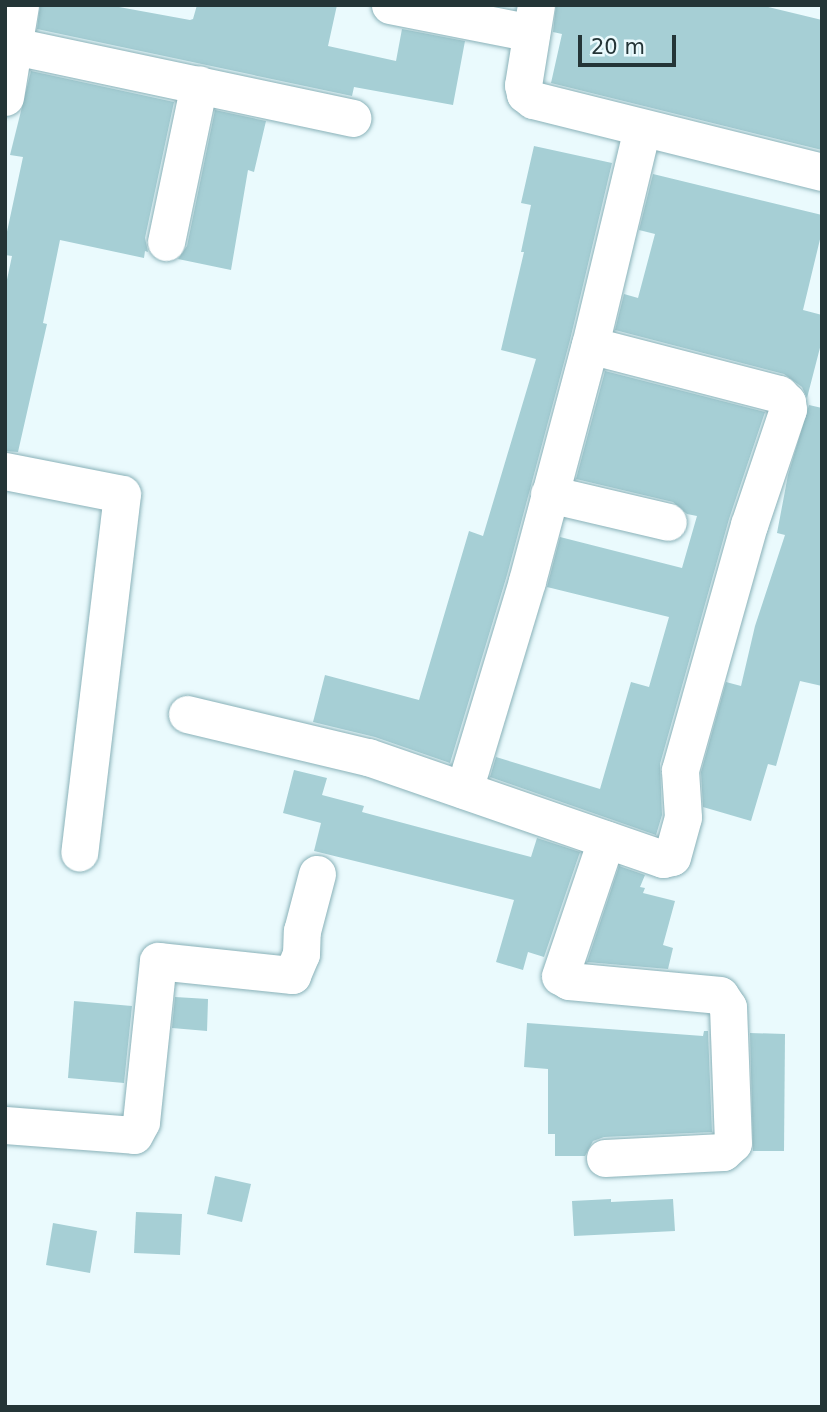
<!DOCTYPE html>
<style>
body{margin:0}
#map{position:relative;width:827px;height:1412px;overflow:hidden;background:#eafafd;font-family:"DejaVu Sans",sans-serif}
div>[style]{position:absolute}
[style*='--x']{left:calc(var(--x)*1px);top:calc(var(--y)*1px);width:calc(var(--w)*1px);rotate:calc(var(--a)*1deg)}
.building>*{inset:0;background:#a6cfd5}
.roads{filter:drop-shadow(0 0 2px #89b1b8) drop-shadow(0 0 2px #89b1b8)}
.street>*{height:37px;margin:-18.5px;padding:0 18.5px;transform-origin:18.5px;border-radius:18.5px;background:#fff}
span{translate:-50% -50%;white-space:nowrap;text-align:center;line-height:1.15;-webkit-text-stroke:5px #eafafd;paint-order:stroke}
.frame{position:absolute;inset:0;border:7px solid #243537;pointer-events:none}
.scale{position:absolute;left:578px;top:35px;width:98px;height:32px;box-sizing:border-box;border:4px solid #243537;border-top:0;padding-left:9px;font-size:21px;line-height:24px;white-space:nowrap;color:#243537;-webkit-text-stroke:5px #eafafd;paint-order:stroke}
</style>
<div id="map">
<div class="building">
<div style="clip-path:polygon(40px 5px,108px 5px,190px 20px,193px 19px,197px 5px,337px 5px,328px 46px,396px 61px,402px 29px,465px 41px,453px 105px,354px 87px,352px 96px,37px 29px)"></div>
<div style="clip-path:polygon(556px 5px,760px 5px,822px 20px,822px 150px,551px 83px,562px 34px,553px 32px)"></div>
<div style="clip-path:polygon(31px 71px,174px 102px,145px 238px,148px 252px,145px 251px,144px 258px,60px 240px,43px 323px,47px 324px,18px 452px,5px 451px,5px 289px,12px 256px,5px 255px,5px 241px,23px 157px,10px 155px)"></div>
<div style="clip-path:polygon(215px 110px,266px 121px,254px 172px,248px 170px,231px 270px,178px 259px,187px 246px)"></div>
<div style="clip-path:polygon(534px 146px,612px 163px,570px 340px,507px 575px,450px 763px,375px 737px,313px 722px,325px 675px,419px 700px,469px 531px,483px 536px,536px 359px,501px 350px,524px 252px,521px 252px,531px 205px,521px 203px)"></div>
<div style="clip-path:polygon(653px 174px,822px 215px,822px 231px,803px 310px,822px 315px,822px 340px,807px 398px,802px 387px,784px 374px,615px 330px,624px 294px,638px 298px,655px 234px,639px 230px)"></div>
<div style="clip-path:polygon(605px 371px,765px 412px,729px 519px,660px 764px,662px 815px,656px 835px,490px 777px,496px 757px,600px 789px,631px 682px,649px 687px,669px 617px,547px 587px,560px 537px,682px 568px,697px 516px,687px 514px,673px 502px,576px 479px)"></div>
<div style="clip-path:polygon(809px 405px,822px 408px,822px 686px,800px 681px,776px 766px,768px 764px,751px 821px,703px 807px,701px 772px,726px 682px,741px 686px,755px 626px,785px 535px,777px 533px,788px 475px)"></div>
<div style="clip-path:polygon(294px 770px,327px 778px,322px 795px,364px 806px,362px 812px,531px 857px,537px 838px,580px 852px,544px 957px,528px 952px,523px 970px,496px 962px,514px 900px,314px 851px,321px 823px,283px 813px)"></div>
<div style="clip-path:polygon(619px 866px,645px 875px,640px 887px,645px 888px,643px 893px,675px 901px,663px 945px,673px 948px,668px 969px,587px 962px)"></div>
<div style="clip-path:polygon(175px 997px,208px 999px,207px 1031px,172px 1028px)"></div>
<div style="clip-path:polygon(74px 1001px,132px 1006px,124px 1083px,68px 1078px)"></div>
<div style="clip-path:polygon(527px 1023px,703px 1036px,704px 1031px,708px 1031px,712px 1132px,604px 1137px,593px 1141px,585px 1156px,555px 1156px,555px 1134px,548px 1134px,548px 1069px,524px 1067px)"></div>
<div style="clip-path:polygon(750px 1033px,785px 1034px,784px 1151px,753px 1151px)"></div>
<div style="clip-path:polygon(215px 1176px,251px 1184px,242px 1222px,207px 1214px)"></div>
<div style="clip-path:polygon(611px 1199px,611px 1202px,673px 1199px,675px 1231px,574px 1236px,572px 1201px)"></div>
<div style="clip-path:polygon(136px 1212px,182px 1214px,180px 1255px,134px 1253px)"></div>
<div style="clip-path:polygon(53px 1223px,97px 1231px,90px 1273px,46px 1265px)"></div>
</div>
<div class="roads">
<div class="street">
<div style="--x:390;--y:5;--w:144;--a:11.2"></div>
<div style="--x:536;--y:5;--w:81;--a:99.2"></div>
<div style="--x:523;--y:85;--w:9;--a:77"></div>
<div style="--x:525;--y:94;--w:10;--a:37"></div>
<div style="--x:533;--y:100;--w:298;--a:14"></div>
<div style="--x:14;--y:46;--w:346;--a:12"></div>
<div style="--x:5;--y:97;--w:93;--a:-80.7"></div>
<div style="--x:166;--y:242;--w:161;--a:-78.2"></div>
<div style="--x:5;--y:471;--w:119;--a:11.1"></div>
<div style="--x:122;--y:494;--w:361;--a:96.8"></div>
<div style="--x:549;--y:494;--w:122;--a:13.2"></div>
<div style="--x:187;--y:714;--w:186;--a:13.4"></div>
<div style="--x:368;--y:757;--w:312;--a:19.1"></div>
<div style="--x:663;--y:859;--w:9;--a:-13"></div>
<div style="--x:672;--y:857;--w:41;--a:-74.6"></div>
<div style="--x:683;--y:817;--w:47;--a:-93.7"></div>
<div style="--x:680;--y:770;--w:255;--a:-74.3"></div>
<div style="--x:749;--y:525;--w:122;--a:-71.4"></div>
<div style="--x:788;--y:409;--w:7;--a:-98"></div>
<div style="--x:787;--y:402;--w:11;--a:-135"></div>
<div style="--x:779;--y:394;--w:195;--a:-165.5"></div>
<div style="--x:464;--y:790;--w:218;--a:-73.2"></div>
<div style="--x:527;--y:581;--w:244;--a:-75.1"></div>
<div style="--x:590;--y:345;--w:223;--a:-76.5"></div>
<div style="--x:5;--y:1125;--w:129;--a:4.4"></div>
<div style="--x:134;--y:1135;--w:15;--a:-62"></div>
<div style="--x:141;--y:1122;--w:162;--a:-84"></div>
<div style="--x:158;--y:961;--w:135;--a:6"></div>
<div style="--x:292;--y:975;--w:23;--a:-67"></div>
<div style="--x:301;--y:954;--w:23;--a:-88"></div>
<div style="--x:302;--y:931;--w:59;--a:-75.3"></div>
<div style="--x:605;--y:1158;--w:118;--a:-2.9"></div>
<div style="--x:723;--y:1152;--w:13;--a:-42"></div>
<div style="--x:733;--y:1143;--w:136;--a:-92.1"></div>
<div style="--x:728;--y:1007;--w:14;--a:-124"></div>
<div style="--x:720;--y:995;--w:152;--a:-174.7"></div>
<div style="--x:569;--y:981;--w:10;--a:-151"></div>
<div style="--x:560;--y:976;--w:144;--a:-71.3"></div>
</div>
</div>
<div class="frame"></div>
<div class="scale">20 m</div>
</div>
